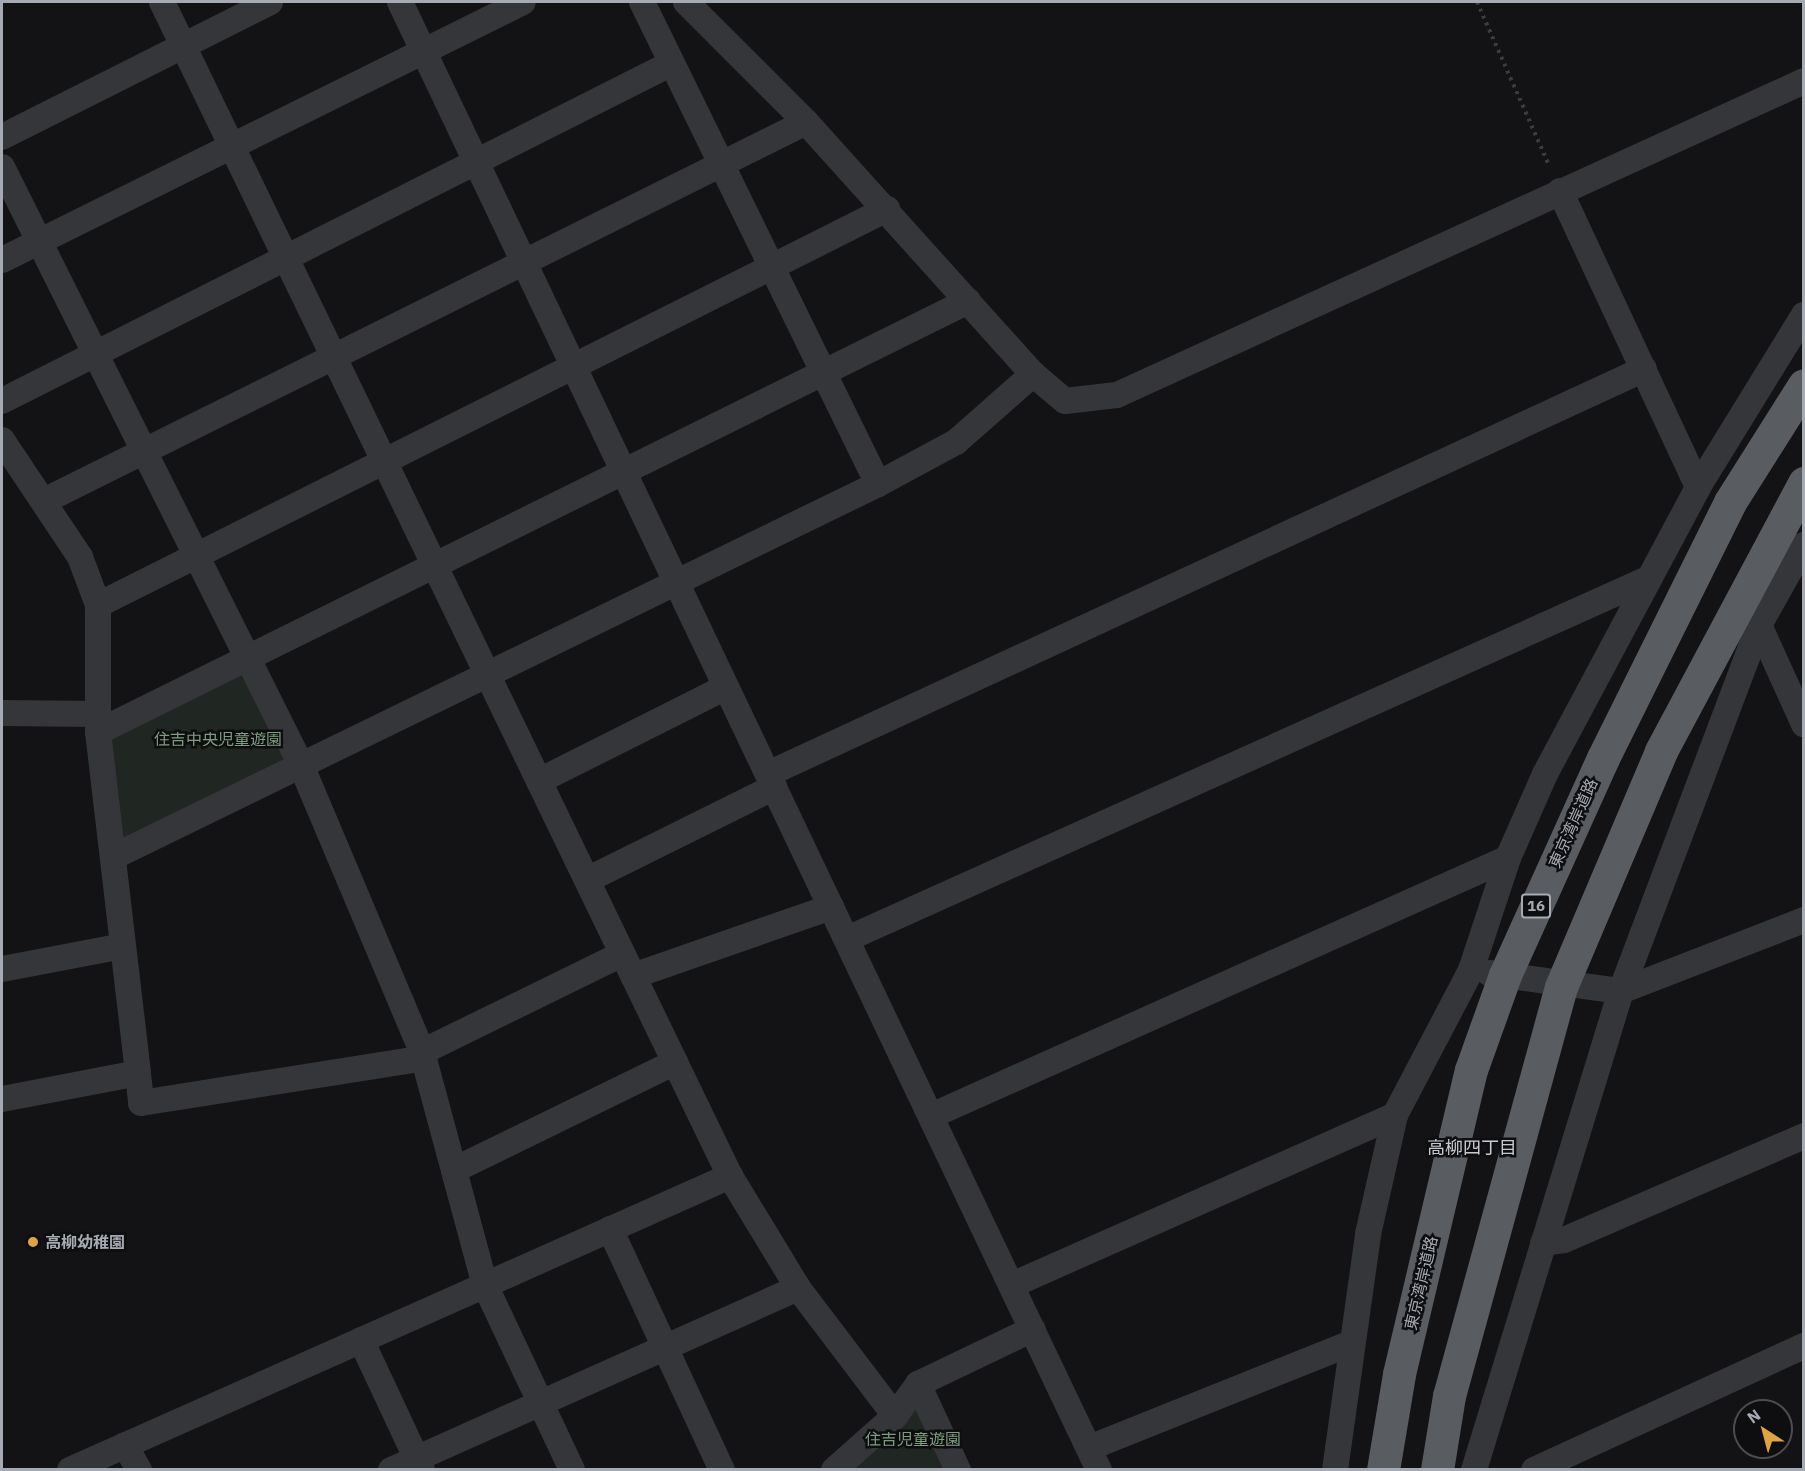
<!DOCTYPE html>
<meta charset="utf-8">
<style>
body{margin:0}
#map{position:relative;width:1805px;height:1471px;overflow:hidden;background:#131315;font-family:"IBM Plex Sans","Noto Sans JP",sans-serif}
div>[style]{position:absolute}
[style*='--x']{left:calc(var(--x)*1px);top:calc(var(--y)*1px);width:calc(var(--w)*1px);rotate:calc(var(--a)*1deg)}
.green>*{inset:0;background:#202621}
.path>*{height:4px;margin-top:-2px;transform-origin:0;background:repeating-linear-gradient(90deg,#3b3c40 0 3px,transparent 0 7.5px)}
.minor>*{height:26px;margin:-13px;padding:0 13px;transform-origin:13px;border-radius:13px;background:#353639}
.trunk>*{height:33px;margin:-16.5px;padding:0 16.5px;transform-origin:16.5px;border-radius:16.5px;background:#595c61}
.dots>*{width:16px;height:16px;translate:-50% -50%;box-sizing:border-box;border:3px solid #0e0e10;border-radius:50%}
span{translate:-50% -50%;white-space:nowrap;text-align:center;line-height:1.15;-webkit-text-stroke:5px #0e0e10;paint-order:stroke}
.shield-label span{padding:2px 4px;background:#0e0e10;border:2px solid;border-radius:4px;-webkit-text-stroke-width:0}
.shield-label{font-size:15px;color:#a6abb3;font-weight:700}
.park-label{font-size:16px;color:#7f9c80}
.street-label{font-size:16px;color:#a6abb3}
.poi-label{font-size:16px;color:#a6abb3;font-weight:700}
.left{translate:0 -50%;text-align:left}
.neighbourhood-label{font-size:18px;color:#c7cad0}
.frame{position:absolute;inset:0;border:3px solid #a6abb3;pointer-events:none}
.north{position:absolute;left:1733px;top:1399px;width:60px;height:60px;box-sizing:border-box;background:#0e0e10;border:2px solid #4b4d51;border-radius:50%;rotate:324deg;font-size:16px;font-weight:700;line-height:24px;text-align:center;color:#a6abb3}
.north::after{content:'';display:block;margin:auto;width:21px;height:27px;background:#dca443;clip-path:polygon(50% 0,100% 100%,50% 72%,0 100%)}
</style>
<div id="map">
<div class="green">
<div style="clip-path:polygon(245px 659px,301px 765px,113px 857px,98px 732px)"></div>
<div style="clip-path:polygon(918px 1384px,958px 1470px,834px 1470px)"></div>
</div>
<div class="path">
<div style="--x:1477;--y:2;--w:178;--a:66.2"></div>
</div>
<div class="minor">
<div style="--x:162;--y:2;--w:1304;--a:64.18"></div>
<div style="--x:730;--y:1176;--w:131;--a:58.7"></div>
<div style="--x:798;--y:1288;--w:161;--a:52.8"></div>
<div style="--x:400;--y:2;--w:1626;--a:64.54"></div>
<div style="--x:642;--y:2;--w:537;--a:63.91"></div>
<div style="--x:686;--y:2;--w:170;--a:45"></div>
<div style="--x:806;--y:122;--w:339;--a:48"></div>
<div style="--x:1033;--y:374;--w:42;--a:40.2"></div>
<div style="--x:1065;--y:401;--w:52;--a:-6.6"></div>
<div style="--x:1117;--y:395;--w:755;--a:-24.56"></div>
<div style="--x:2;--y:137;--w:300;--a:-26.7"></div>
<div style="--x:2;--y:167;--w:669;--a:63.43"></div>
<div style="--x:301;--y:765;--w:311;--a:67.1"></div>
<div style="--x:422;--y:1052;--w:241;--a:74.9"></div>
<div style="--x:485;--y:1285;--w:204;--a:64.8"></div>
<div style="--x:1560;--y:191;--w:327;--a:65"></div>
<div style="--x:2;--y:260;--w:581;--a:-26.34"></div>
<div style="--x:2;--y:401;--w:748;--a:-26.77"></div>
<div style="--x:2;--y:440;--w:141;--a:56.3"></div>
<div style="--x:80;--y:557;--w:51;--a:69.4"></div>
<div style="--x:98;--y:605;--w:127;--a:90"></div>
<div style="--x:98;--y:732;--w:343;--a:83.3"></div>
<div style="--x:44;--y:501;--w:851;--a:-26.44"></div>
<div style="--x:98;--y:605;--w:883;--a:-26.65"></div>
<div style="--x:1759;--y:625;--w:109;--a:65.6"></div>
<div style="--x:2;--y:713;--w:95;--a:0.6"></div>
<div style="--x:98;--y:732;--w:971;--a:-26.35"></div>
<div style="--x:768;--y:774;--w:965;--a:-24.81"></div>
<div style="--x:539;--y:781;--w:209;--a:-26.7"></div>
<div style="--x:113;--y:857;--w:851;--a:-25.99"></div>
<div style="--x:878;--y:484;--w:89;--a:-28.3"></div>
<div style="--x:956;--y:442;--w:103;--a:-41.4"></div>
<div style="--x:587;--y:880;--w:209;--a:-26.4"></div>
<div style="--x:847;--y:939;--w:880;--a:-24.21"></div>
<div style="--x:2;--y:969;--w:123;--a:-10.8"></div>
<div style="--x:1489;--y:973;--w:133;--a:7.8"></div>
<div style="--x:1621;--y:991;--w:196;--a:-21.2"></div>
<div style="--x:633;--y:976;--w:210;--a:-19.2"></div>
<div style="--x:422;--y:1052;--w:223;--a:-26.1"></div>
<div style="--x:2;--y:1099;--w:138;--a:-10.8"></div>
<div style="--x:138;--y:1073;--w:30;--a:84"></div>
<div style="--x:141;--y:1103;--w:287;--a:-9"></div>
<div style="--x:931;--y:1116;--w:632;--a:-24.09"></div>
<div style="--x:454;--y:1170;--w:246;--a:-26"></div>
<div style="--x:610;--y:1229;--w:266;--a:65.1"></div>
<div style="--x:1543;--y:1243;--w:21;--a:-8"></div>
<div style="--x:1564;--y:1240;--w:262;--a:-23.4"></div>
<div style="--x:1012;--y:1285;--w:419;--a:-23.9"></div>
<div style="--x:361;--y:1340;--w:144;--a:64.9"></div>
<div style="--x:918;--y:1384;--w:95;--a:65.1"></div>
<div style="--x:125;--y:1445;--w:29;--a:61"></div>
<div style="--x:1089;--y:1448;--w:283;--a:-21.8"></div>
<div style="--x:70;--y:1470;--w:723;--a:-24.01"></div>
<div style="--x:391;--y:1470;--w:446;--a:-24.1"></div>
<div style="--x:834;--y:1470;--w:81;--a:-41.5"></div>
<div style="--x:895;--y:1416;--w:39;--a:-54"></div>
<div style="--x:918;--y:1384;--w:127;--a:-25.6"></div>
<div style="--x:1335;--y:1470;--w:238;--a:-82"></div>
<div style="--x:1368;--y:1234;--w:122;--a:-77.2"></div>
<div style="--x:1395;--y:1115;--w:164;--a:-62.3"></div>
<div style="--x:1471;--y:970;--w:118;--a:-71.7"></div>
<div style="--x:1508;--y:858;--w:92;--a:-66.2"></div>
<div style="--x:1545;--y:774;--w:325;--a:-61.9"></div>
<div style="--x:1698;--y:487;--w:202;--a:-58.4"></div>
<div style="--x:1474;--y:1470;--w:501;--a:-72.94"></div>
<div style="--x:1621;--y:991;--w:391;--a:-69.3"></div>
<div style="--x:1759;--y:625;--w:92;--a:-60.6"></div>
<div style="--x:1534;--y:1470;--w:297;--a:-24.7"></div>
</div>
<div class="trunk">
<div style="--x:1383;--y:1470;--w:97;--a:-80.5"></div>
<div style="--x:1399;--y:1374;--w:312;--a:-76.7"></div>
<div style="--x:1471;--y:1070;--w:101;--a:-70.3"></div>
<div style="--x:1505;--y:975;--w:238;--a:-65.7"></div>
<div style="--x:1603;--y:758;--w:286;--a:-63.6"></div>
<div style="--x:1730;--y:502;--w:138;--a:-57.7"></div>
<div style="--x:1437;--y:1470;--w:75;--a:-80.8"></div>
<div style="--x:1449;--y:1396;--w:424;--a:-74.7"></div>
<div style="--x:1561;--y:987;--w:256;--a:-67"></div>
<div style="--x:1661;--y:751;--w:304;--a:-61.9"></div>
</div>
<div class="dots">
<div style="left:33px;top:1242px;background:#dca443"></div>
</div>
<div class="shield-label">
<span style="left:1536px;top:906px">16</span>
</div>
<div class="park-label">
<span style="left:218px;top:739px">住吉中央児童遊園</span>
<span style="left:913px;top:1439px">住吉児童遊園</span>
</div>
<div class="street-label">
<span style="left:1573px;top:823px;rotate:-66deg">東京湾岸道路</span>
<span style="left:1421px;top:1283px;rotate:-77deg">東京湾岸道路</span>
</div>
<div class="poi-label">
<span class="left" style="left:45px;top:1242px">高柳幼稚園</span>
</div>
<div class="neighbourhood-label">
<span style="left:1472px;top:1148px">高柳四丁目</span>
</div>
<div class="frame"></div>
<div class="north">N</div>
</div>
